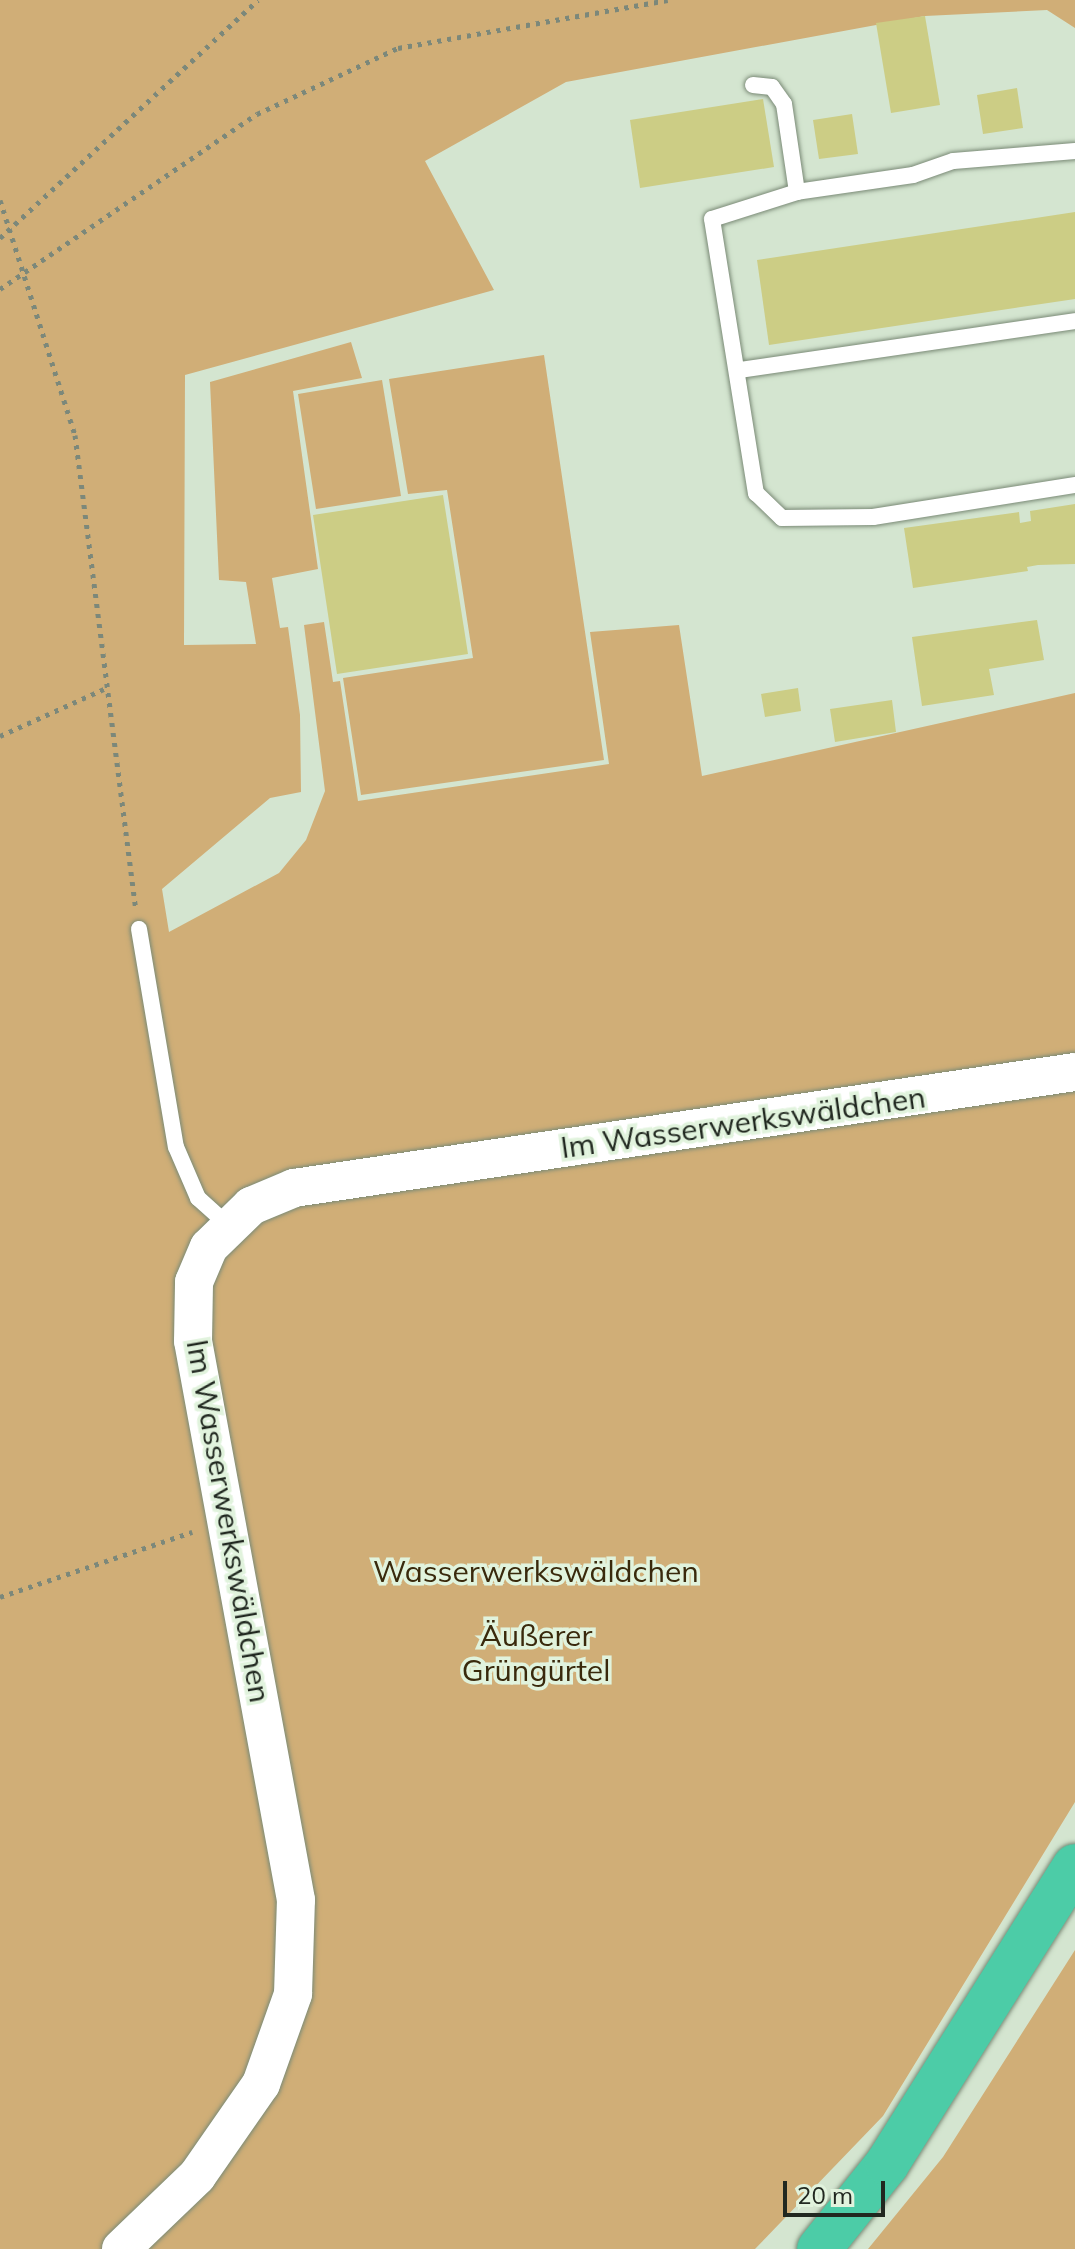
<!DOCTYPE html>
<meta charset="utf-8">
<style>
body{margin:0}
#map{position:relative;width:1075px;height:2249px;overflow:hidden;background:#d4e5d0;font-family:Mulish,sans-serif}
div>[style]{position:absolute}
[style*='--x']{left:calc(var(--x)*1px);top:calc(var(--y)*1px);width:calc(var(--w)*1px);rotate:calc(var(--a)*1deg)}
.green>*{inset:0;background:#d0ae77}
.building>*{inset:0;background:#cccd85}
.path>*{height:5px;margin-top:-2.5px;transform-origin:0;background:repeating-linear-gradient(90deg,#7c887a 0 4px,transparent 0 10px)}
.roads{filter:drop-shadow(0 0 2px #7a8a76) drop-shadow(0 0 2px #7a8a76)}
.service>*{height:16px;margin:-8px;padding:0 8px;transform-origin:8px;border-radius:8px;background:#fff}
.tertiary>*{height:38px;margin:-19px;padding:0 19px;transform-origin:19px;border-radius:19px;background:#fff}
.motorway>*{height:44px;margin:-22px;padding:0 22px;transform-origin:22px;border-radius:22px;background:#4ccca7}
span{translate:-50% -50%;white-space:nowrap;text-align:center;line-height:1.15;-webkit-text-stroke:7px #e1f3dd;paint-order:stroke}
.street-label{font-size:30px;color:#212820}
.park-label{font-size:30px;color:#39290c}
.scale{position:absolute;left:783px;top:2181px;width:102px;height:36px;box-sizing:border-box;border:4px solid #212820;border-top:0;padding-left:10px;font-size:24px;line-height:28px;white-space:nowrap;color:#212820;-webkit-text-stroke:6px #e1f3dd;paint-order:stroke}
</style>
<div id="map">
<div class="green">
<div style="clip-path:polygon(0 0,1075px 0,1075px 28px,1047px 10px,925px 16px,566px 82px,425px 161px,494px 290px,185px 375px,184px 645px,256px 644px,246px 582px,219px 580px,210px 382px,351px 342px,362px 378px,293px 391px,318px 569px,272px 578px,280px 628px,288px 627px,300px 715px,301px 792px,270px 798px,162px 889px,169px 932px,279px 873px,306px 840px,325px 791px,304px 625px,324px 622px,333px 682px,340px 681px,358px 801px,609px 764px,590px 632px,679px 625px,702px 776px,1075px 693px,1075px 1802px,883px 2116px,755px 2249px,0 2249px)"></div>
<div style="clip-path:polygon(544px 355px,604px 760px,361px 795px,343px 678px,473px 658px,447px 490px,408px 494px,389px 379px)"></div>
<div style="clip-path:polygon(382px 380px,401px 496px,316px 509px,298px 394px)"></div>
<div style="clip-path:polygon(1075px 1950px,1075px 2249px,868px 2249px,943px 2157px)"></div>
</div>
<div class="building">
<div style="clip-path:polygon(925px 16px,940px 105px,891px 113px,876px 23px)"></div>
<div style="clip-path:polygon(1017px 88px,1023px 128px,983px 134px,977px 95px)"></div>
<div style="clip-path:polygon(763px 99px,774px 167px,640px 188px,630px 120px)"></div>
<div style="clip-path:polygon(852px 114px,858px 154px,819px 159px,813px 120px)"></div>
<div style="clip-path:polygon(1075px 212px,1075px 299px,769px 345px,757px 260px)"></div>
<div style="clip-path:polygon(443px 495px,468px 654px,337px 674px,313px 515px)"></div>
<div style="clip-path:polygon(1075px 504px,1075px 564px,1038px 565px,1027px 567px,1028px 571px,913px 588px,904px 528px,1019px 512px,1020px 523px,1031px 521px,1030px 511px)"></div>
<div style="clip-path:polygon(1037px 620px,1044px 660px,989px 669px,994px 695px,922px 706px,912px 637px)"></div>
<div style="clip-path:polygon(798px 688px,801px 711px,765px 717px,761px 694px)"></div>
<div style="clip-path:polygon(892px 700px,896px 732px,835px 742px,830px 709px)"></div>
</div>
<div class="path">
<div style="--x:0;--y:200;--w:247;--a:72.3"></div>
<div style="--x:75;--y:435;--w:477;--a:82.7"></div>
<div style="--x:0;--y:238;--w:351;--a:-42.7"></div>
<div style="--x:0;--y:289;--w:311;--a:-34.3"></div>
<div style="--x:257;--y:114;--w:156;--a:-25.1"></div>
<div style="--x:398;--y:48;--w:274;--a:-10.1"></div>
<div style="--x:0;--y:736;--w:114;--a:-24.3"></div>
<div style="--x:0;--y:1597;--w:203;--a:-18.7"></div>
</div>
<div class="roads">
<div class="service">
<div style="--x:753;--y:85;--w:19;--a:6"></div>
<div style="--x:772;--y:87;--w:21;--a:55"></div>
<div style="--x:784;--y:104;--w:89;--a:81.6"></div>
<div style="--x:1075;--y:151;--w:122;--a:175.3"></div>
<div style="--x:953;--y:161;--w:42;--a:160.7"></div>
<div style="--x:913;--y:175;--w:117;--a:171.7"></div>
<div style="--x:797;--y:192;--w:89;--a:162.4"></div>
<div style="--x:712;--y:219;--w:278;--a:80.9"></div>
<div style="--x:756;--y:493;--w:36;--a:44"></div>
<div style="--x:782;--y:518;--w:91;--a:-0.6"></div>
<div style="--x:873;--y:517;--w:205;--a:-9"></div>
<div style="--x:740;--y:370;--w:339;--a:-8.3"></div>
<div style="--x:139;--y:929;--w:221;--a:80.4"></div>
<div style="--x:176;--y:1147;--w:56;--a:66.7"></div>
<div style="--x:198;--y:1198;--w:39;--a:42"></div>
</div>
<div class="tertiary">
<div style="--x:121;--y:2249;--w:105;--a:-43.8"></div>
<div style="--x:197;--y:2176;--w:112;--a:-55.2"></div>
<div style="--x:261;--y:2084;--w:96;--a:-70.4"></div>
<div style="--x:293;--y:1994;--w:94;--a:-88.2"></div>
<div style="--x:296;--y:1900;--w:568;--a:-100.44"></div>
<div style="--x:193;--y:1341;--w:59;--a:-89"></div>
<div style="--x:194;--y:1282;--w:38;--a:-67"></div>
<div style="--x:209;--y:1247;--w:59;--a:-44.3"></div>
<div style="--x:251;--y:1206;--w:47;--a:-22.7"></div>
<div style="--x:294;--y:1188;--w:790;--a:-8.45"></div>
</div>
<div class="motorway">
<div style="--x:819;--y:2249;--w:109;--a:-51.3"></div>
<div style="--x:887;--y:2164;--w:352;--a:-57.8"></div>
</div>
</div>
<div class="street-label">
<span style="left:743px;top:1122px;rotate:-8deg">Im Wasserwerkswäldchen</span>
<span style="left:229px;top:1521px;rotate:80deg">Im Wasserwerkswäldchen</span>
</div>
<div class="park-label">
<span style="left:536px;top:1571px">Wasserwerkswäldchen</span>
<span style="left:536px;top:1652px">Äußerer<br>Grüngürtel</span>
</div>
<div class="scale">20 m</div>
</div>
